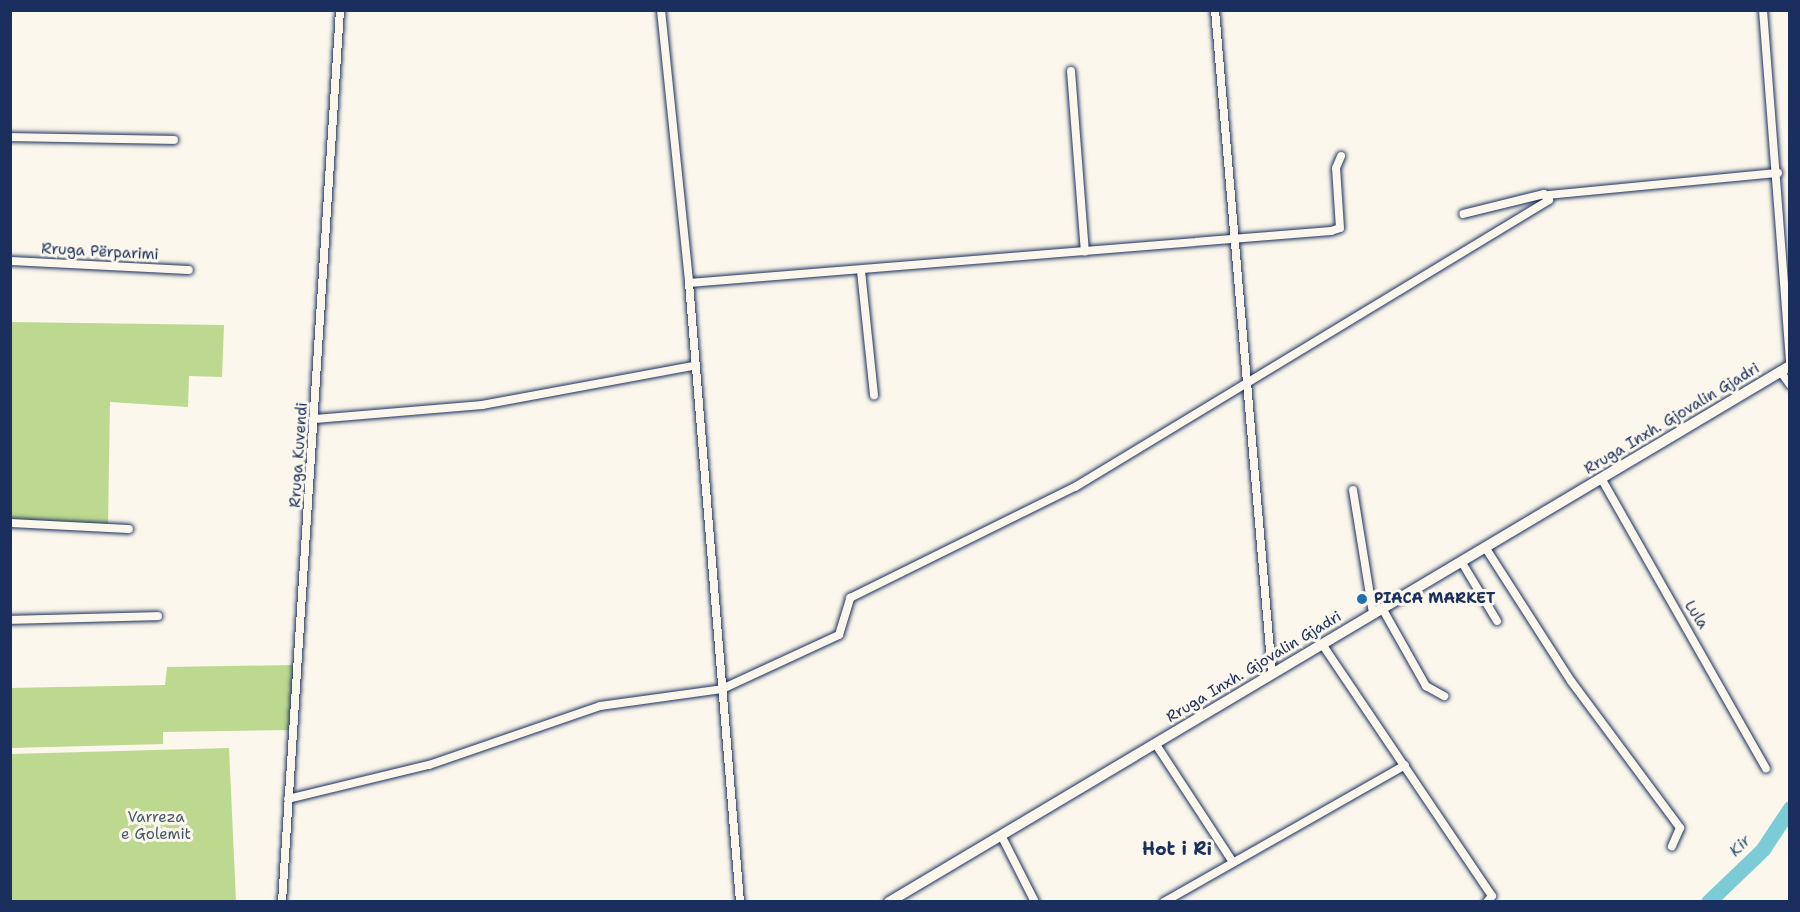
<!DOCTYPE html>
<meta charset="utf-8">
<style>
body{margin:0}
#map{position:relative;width:1800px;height:912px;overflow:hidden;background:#fbf7ec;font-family:"Shantell Sans",sans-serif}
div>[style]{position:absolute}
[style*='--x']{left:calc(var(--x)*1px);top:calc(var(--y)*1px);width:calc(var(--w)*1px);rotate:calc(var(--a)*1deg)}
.green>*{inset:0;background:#bdd88f}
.river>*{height:15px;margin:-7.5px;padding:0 7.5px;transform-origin:7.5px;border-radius:7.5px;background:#7cccd7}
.roads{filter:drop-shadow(0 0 2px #1b2f5e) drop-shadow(0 0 2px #1b2f5e)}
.minor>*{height:8px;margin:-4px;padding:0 4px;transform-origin:4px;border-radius:4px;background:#fbf7ec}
.major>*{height:10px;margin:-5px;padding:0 5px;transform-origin:5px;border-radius:5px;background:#fbf7ec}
.dots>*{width:16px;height:16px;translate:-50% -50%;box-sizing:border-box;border:3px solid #fbf7ec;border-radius:50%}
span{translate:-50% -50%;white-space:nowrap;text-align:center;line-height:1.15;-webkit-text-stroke:6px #fbf7ec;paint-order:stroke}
.street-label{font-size:15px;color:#1b2f5e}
.poi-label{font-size:15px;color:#1b2f5e;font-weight:700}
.left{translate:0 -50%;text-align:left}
.park-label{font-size:15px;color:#44596a}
.water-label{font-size:16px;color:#33567c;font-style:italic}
.quarter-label{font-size:18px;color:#1b2f5e;font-weight:700}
.frame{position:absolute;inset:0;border:12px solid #1b2f5e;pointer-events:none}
</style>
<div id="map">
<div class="green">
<div style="clip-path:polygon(10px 322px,224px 325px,222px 377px,189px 376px,188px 407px,110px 402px,108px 526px,11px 521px)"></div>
<div style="clip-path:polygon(294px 665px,289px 730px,163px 732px,163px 744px,11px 748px,10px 688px,165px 685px,167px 667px)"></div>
<div style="clip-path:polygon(229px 748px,236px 901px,11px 901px,11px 754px)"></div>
</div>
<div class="river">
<div style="--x:1708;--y:902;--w:76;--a:-43.9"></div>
<div style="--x:1763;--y:849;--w:49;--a:-56.6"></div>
</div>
<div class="roads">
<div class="minor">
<div style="--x:661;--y:10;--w:274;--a:84.1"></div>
<div style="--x:1215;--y:10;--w:666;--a:85.09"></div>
<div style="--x:1763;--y:10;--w:353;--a:85.6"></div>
<div style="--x:1071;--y:71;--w:181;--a:85.6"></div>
<div style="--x:10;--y:137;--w:164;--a:1"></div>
<div style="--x:1548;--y:195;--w:231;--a:-5.5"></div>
<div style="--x:10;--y:261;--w:179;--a:2.9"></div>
<div style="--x:861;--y:271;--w:125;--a:84"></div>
<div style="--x:1780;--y:371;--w:17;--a:54"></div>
<div style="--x:315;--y:419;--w:168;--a:-4.8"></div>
<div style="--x:482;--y:405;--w:215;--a:-10.5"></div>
<div style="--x:1601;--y:478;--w:334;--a:60.4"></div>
<div style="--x:1353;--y:490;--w:125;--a:80.8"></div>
<div style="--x:10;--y:523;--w:119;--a:2.9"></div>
<div style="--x:1485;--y:547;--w:159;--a:57.3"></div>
<div style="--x:1571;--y:681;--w:183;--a:53.4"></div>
<div style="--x:1680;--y:828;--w:20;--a:114"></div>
<div style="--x:1461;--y:561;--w:70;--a:59"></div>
<div style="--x:1382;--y:608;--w:90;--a:60.6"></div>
<div style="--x:1426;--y:686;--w:21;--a:29"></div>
<div style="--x:10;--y:620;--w:148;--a:-1.5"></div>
<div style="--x:1322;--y:644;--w:304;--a:56"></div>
<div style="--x:1492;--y:896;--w:8;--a:130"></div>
<div style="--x:1155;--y:743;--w:142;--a:56.8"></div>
<div style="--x:288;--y:799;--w:145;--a:-13.6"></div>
<div style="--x:429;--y:765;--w:181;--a:-19"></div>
<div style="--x:600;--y:706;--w:123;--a:-7.9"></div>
<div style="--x:722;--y:689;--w:129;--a:-24.8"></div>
<div style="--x:839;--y:635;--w:39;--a:-73"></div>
<div style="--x:850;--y:598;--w:251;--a:-26.3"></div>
<div style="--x:1075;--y:487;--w:554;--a:-31.19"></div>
<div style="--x:1549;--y:200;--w:8;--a:-130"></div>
<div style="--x:1544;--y:194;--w:83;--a:166.1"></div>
<div style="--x:1001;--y:835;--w:75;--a:63.1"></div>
<div style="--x:282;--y:902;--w:894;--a:-86.28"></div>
<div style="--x:740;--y:902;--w:621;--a:-94.71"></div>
<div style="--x:689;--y:283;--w:644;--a:-4.63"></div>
<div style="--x:1331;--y:231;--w:9;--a:-18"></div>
<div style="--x:1340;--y:228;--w:60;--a:-93.8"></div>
<div style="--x:1336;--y:168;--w:13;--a:-67"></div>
<div style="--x:1164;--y:902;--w:277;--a:-29.6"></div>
</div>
<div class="major">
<div style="--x:889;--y:902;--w:1048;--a:-30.75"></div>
</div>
</div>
<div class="dots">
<div style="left:1362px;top:599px;background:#1f6fb2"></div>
</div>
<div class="street-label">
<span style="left:100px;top:252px;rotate:3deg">Rruga Përparimi</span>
<span style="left:1672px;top:419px;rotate:-31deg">Rruga Inxh. Gjovalin Gjadri</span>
<span style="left:299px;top:455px;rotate:-86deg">Rruga Kuvendi</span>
<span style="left:1696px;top:615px;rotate:57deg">Lula</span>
<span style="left:1254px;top:667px;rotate:-31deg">Rruga Inxh. Gjovalin Gjadri</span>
</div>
<div class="poi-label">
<span class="left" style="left:1374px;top:599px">PIACA MARKET</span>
</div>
<div class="park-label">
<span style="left:156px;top:826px">Varreza<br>e Golemit</span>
</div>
<div class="water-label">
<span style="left:1740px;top:846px;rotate:-45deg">Kir</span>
</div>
<div class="quarter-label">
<span style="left:1177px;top:849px">Hot i Ri</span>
</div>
<div class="frame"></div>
</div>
